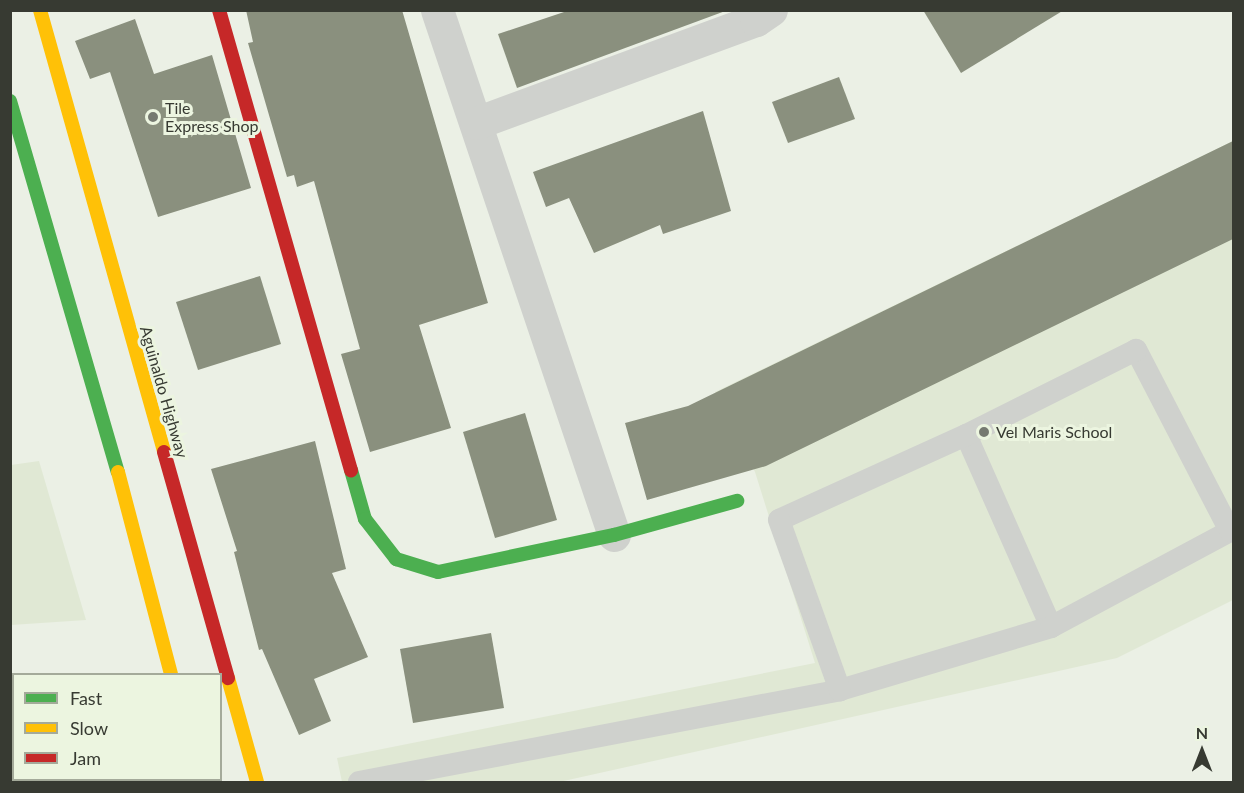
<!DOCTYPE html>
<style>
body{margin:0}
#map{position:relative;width:1244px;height:793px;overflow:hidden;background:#ebf0e5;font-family:Lato,sans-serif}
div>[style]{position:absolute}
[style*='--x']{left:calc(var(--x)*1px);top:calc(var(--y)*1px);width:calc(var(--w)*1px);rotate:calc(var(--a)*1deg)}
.built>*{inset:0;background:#e0e8d4}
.building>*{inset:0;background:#8a907e}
.lane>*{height:22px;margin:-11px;padding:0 11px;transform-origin:11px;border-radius:11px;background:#cfd1cd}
.street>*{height:33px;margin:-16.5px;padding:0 16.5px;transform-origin:16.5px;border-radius:16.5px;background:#cfd1cd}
.fast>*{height:14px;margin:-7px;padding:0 7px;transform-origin:7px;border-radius:7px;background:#4caf50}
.slow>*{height:14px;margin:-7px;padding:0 7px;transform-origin:7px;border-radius:7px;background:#ffc107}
.jam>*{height:14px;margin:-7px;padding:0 7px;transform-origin:7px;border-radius:7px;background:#c62828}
.dots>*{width:16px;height:16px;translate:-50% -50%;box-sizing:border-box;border:3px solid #ecf5e0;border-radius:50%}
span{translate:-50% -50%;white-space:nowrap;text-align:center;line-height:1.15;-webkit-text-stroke:6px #ecf5e0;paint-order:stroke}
.poi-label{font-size:16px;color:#373a32}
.left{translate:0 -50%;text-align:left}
.street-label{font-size:16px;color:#373a32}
.frame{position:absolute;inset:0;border:12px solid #373a32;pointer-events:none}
.legend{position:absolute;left:12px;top:673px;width:210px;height:108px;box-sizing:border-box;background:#ecf5e0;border:2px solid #a4aa9a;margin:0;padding:8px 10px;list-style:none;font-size:18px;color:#373a32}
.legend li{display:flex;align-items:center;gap:12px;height:30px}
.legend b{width:30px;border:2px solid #a4aa9a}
.north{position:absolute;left:1172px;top:721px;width:60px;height:60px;-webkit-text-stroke:4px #ecf5e0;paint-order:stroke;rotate:0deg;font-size:16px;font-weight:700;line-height:24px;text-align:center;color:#373a32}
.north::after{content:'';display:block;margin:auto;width:21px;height:27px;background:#373a32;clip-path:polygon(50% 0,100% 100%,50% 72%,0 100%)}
</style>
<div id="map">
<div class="built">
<div style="clip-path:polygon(1233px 141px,1233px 600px,1117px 658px,559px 782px,342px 782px,337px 758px,815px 663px,755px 472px,715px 392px)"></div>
<div style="clip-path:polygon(39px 461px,86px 620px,11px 625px,11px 465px)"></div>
</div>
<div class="building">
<div style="clip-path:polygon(246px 10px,402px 10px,488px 303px,419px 325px,451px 428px,370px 452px,341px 354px,360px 349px,314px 181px,297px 187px,294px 175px,287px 177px,248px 43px,253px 42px)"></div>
<div style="clip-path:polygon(570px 10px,728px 10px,517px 88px,498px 34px)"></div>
<div style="clip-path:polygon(923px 10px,1064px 10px,961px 73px)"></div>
<div style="clip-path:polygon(135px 19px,154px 74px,212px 55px,251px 188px,158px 217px,110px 72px,90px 79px,75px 41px)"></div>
<div style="clip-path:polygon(839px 77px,855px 119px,788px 143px,772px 102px)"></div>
<div style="clip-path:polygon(703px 111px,731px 211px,663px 234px,660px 225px,594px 253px,569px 198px,546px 207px,533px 172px)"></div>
<div style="clip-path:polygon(1233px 141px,1233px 239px,766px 466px,647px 500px,625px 423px,688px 406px)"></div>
<div style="clip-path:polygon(260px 276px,281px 344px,198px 370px,176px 302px)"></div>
<div style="clip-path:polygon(525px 413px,557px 520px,495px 538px,463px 432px)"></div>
<div style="clip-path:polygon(315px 441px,346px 569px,332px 573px,368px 657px,314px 679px,331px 721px,299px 735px,262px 649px,259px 650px,234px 552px,237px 551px,211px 469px)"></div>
<div style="clip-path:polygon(491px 633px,504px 708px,413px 723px,400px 649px)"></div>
</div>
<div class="lane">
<div style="--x:966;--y:435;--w:210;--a:66.1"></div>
<div style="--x:359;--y:782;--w:490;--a:-10.8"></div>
<div style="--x:840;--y:690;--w:220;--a:-16.6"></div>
<div style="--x:1051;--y:627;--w:203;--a:-28.2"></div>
<div style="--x:1230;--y:531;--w:204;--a:-117.4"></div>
<div style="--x:1136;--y:350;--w:190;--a:153.4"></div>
<div style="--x:966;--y:435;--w:205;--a:155.6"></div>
<div style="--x:779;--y:520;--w:181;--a:70.3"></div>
</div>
<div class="street">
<div style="--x:437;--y:10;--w:554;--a:71.37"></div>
<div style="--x:476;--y:123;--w:298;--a:-20.2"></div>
<div style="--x:756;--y:20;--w:18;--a:-34"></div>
</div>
<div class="fast">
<div style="--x:10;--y:101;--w:386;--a:73.8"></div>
<div style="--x:351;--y:470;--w:51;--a:74.1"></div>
<div style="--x:365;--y:519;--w:51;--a:52.2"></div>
<div style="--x:396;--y:559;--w:44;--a:17.2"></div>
<div style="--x:438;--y:572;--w:180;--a:-11.9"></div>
<div style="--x:614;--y:535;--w:128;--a:-15.5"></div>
<div style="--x:198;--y:780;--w:2;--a:63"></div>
</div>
<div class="slow">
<div style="--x:40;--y:10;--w:459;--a:74.3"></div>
<div style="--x:118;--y:472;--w:209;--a:75.3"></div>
<div style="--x:228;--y:678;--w:108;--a:74.4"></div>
</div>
<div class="jam">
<div style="--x:219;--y:10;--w:479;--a:74"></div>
<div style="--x:164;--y:452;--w:235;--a:74.2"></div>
</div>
<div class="dots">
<div style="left:153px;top:117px;background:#767a71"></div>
<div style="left:984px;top:432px;background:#767a71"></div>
</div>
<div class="poi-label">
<span class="left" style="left:165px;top:117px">Tile<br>Express Shop</span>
<span class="left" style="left:996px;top:432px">Vel Maris School</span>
</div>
<div class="street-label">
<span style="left:164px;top:392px;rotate:74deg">Aguinaldo Highway</span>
</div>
<div class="frame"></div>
<ul class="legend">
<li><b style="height:8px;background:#4caf50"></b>Fast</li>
<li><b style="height:8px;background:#ffc107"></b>Slow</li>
<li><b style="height:8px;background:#c62828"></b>Jam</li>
</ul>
<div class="north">N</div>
</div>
